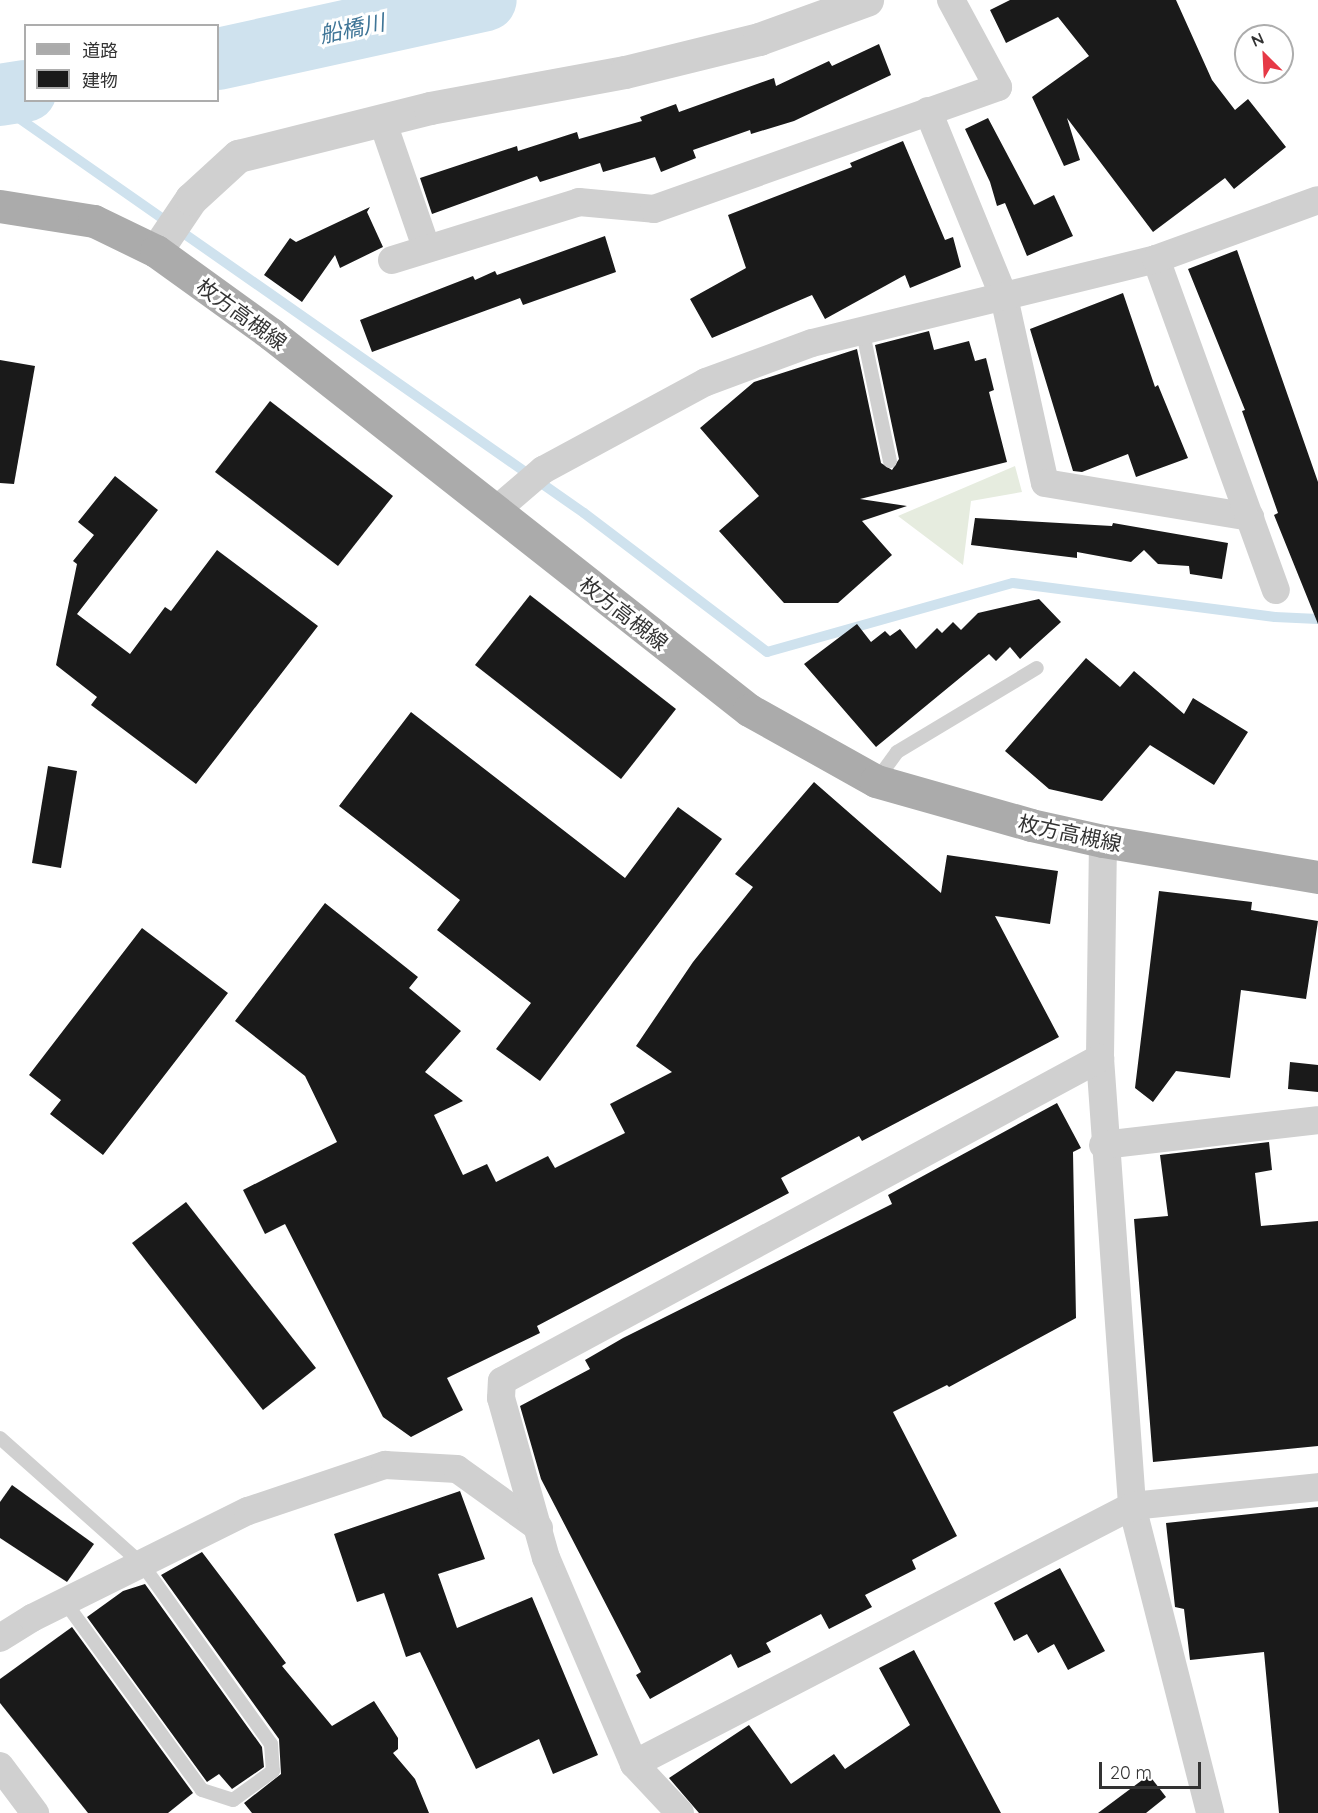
<!DOCTYPE html>
<meta charset="utf-8">
<style>
body{margin:0}
#map{position:relative;width:1318px;height:1813px;overflow:hidden;background:#fff;font-family:Quicksand,"Noto Sans JP",sans-serif}
div>[style]{position:absolute}
[style*='--x']{left:calc(var(--x)*1px);top:calc(var(--y)*1px);width:calc(var(--w)*1px);rotate:calc(var(--a)*1deg)}
.green>*{inset:0;background:#e6ecdf}
.stream>*{height:10px;margin:-5px;padding:0 5px;transform-origin:5px;border-radius:5px;background:#cfe2ee}
.river>*{height:62px;margin:-31px;padding:0 31px;transform-origin:31px;border-radius:31px;background:#cfe2ee}
.building>*{inset:0;background:#1a1a1a}
.service>*{height:14px;margin:-7px;padding:0 7px;transform-origin:7px;border-radius:7px;background:#d0d0d0}
.minor>*{height:28px;margin:-14px;padding:0 14px;transform-origin:14px;border-radius:14px;background:#d0d0d0}
.tertiary>*{height:33px;margin:-16.5px;padding:0 16.5px;transform-origin:16.5px;border-radius:16.5px;background:#d0d0d0}
.primary>*{height:33px;margin:-16.5px;padding:0 16.5px;transform-origin:16.5px;border-radius:16.5px;background:#ababab}
span{translate:-50% -50%;white-space:nowrap;text-align:center;line-height:1.15;-webkit-text-stroke:6px #fff;paint-order:stroke}
.street-label{font-size:21px;color:#333}
.water-label{font-size:22px;color:#3f7597;font-style:italic}
.legend{position:absolute;left:24px;top:24px;width:195px;height:78px;box-sizing:border-box;background:#fff;border:2px solid #adadad;margin:0;padding:8px 10px;list-style:none;font-size:18px;color:#333}
.legend li{display:flex;align-items:center;gap:12px;height:30px}
.legend b{width:30px;border:2px solid #adadad}
.north{position:absolute;left:1234px;top:24px;width:60px;height:60px;box-sizing:border-box;background:#fff;border:2px solid #adadad;border-radius:50%;rotate:336deg;font-size:16px;font-weight:700;line-height:24px;text-align:center;color:#333}
.north::after{content:'';display:block;margin:auto;width:21px;height:27px;background:#e63946;clip-path:polygon(50% 0,100% 100%,50% 72%,0 100%)}
.scale{position:absolute;left:1099px;top:1762px;width:102px;height:27px;box-sizing:border-box;border:3px solid #333;border-top:0;padding-left:8px;font-size:18px;line-height:21px;white-space:nowrap;color:#333;-webkit-text-stroke:4px #fff;paint-order:stroke}
</style>
<div id="map">
<div class="green">
<div style="clip-path:polygon(1015px 466px,1022px 492px,971px 501px,963px 565px,898px 516px)"></div>
</div>
<div class="stream">
<div style="--x:0;--y:105;--w:712;--a:34.94"></div>
<div style="--x:584;--y:513;--w:230;--a:37.2"></div>
<div style="--x:767;--y:652;--w:255;--a:-15.7"></div>
<div style="--x:1013;--y:583;--w:264;--a:7.4"></div>
<div style="--x:1275;--y:617;--w:43;--a:2.7"></div>
</div>
<div class="river">
<div style="--x:218;--y:59;--w:274;--a:-12.4"></div>
<div style="--x:0;--y:95;--w:26;--a:-9"></div>
</div>
<div class="building">
<div style="clip-path:polygon(1010px 0,1176px 0,1212px 80px,1235px 110px,1248px 99px,1286px 147px,1234px 189px,1225px 178px,1153px 232px,1067px 118px,1080px 160px,1064px 166px,1032px 97px,1089px 56px,1058px 17px,1006px 43px,990px 10px)"></div>
<div style="clip-path:polygon(879px 44px,891px 75px,794px 121px,751px 134px,750px 130px,693px 150px,696px 158px,661px 172px,655px 157px,603px 172px,600px 163px,540px 182px,537px 176px,432px 214px,420px 178px,517px 146px,518px 151px,577px 132px,579px 139px,642px 121px,640px 117px,676px 104px,679px 112px,774px 78px,776px 86px,829px 61px,832px 66px)"></div>
<div style="clip-path:polygon(988px 118px,1034px 205px,1054px 195px,1073px 236px,1027px 256px,1005px 203px,997px 206px,990px 182px,965px 129px)"></div>
<div style="clip-path:polygon(903px 141px,945px 240px,953px 237px,961px 267px,910px 288px,905px 275px,825px 319px,812px 295px,712px 338px,690px 299px,746px 268px,728px 215px,852px 167px,850px 163px)"></div>
<div style="clip-path:polygon(370px 207px,367px 212px,383px 247px,340px 268px,335px 255px,302px 302px,264px 275px,290px 238px,296px 242px)"></div>
<div style="clip-path:polygon(605px 236px,616px 272px,523px 305px,520px 298px,372px 352px,360px 320px,473px 276px,475px 280px,495px 271px,497px 275px)"></div>
<div style="clip-path:polygon(1237px 250px,1318px 482px,1318px 624px,1274px 515px,1278px 513px,1242px 411px,1245px 410px,1188px 269px)"></div>
<div style="clip-path:polygon(1123px 293px,1155px 387px,1158px 385px,1188px 458px,1136px 477px,1128px 454px,1082px 472px,1073px 471px,1030px 329px)"></div>
<div style="clip-path:polygon(929px 331px,934px 350px,969px 341px,975px 361px,986px 358px,994px 390px,989px 392px,1007px 462px,860px 499px,907px 506px,862px 521px,892px 555px,838px 603px,784px 603px,719px 531px,759px 496px,700px 428px,754px 382px,857px 349px,881px 463px,892px 470px,899px 459px,875px 345px)"></div>
<div style="clip-path:polygon(0 360px,35px 366px,14px 484px,0 483px)"></div>
<div style="clip-path:polygon(270px 401px,393px 496px,338px 566px,215px 472px)"></div>
<div style="clip-path:polygon(115px 476px,158px 510px,77px 614px,130px 654px,165px 607px,171px 611px,217px 550px,318px 626px,196px 784px,91px 705px,97px 697px,56px 665px,77px 564px,73px 561px,94px 535px,78px 522px)"></div>
<div style="clip-path:polygon(975px 518px,1112px 526px,1113px 523px,1228px 543px,1222px 579px,1190px 574px,1189px 566px,1158px 564px,1144px 550px,1131px 562px,1077px 552px,1077px 558px,971px 545px)"></div>
<div style="clip-path:polygon(530px 595px,676px 709px,621px 779px,475px 665px)"></div>
<div style="clip-path:polygon(1039px 599px,1061px 622px,1020px 659px,1010px 647px,996px 661px,989px 654px,876px 747px,804px 664px,857px 624px,871px 642px,885px 631px,890px 636px,900px 629px,916px 649px,937px 628px,942px 633px,953px 622px,961px 630px,978px 613px)"></div>
<div style="clip-path:polygon(1086px 658px,1120px 687px,1134px 671px,1184px 714px,1193px 698px,1248px 732px,1214px 785px,1150px 745px,1102px 801px,1049px 789px,1005px 751px)"></div>
<div style="clip-path:polygon(411px 712px,625px 878px,678px 807px,722px 839px,540px 1081px,496px 1049px,531px 1003px,437px 930px,460px 900px,339px 806px)"></div>
<div style="clip-path:polygon(48px 766px,77px 771px,61px 868px,32px 863px)"></div>
<div style="clip-path:polygon(814px 782px,941px 893px,947px 855px,1058px 871px,1050px 924px,995px 916px,1059px 1037px,862px 1141px,859px 1136px,781px 1178px,789px 1193px,537px 1326px,540px 1333px,447px 1378px,463px 1410px,411px 1437px,383px 1417px,285px 1224px,265px 1234px,243px 1190px,337px 1142px,305px 1076px,235px 1021px,325px 903px,418px 977px,409px 988px,461px 1031px,425px 1072px,463px 1101px,434px 1115px,463px 1175px,487px 1164px,496px 1182px,548px 1156px,555px 1168px,625px 1133px,610px 1104px,672px 1072px,636px 1046px,693px 962px,753px 887px,735px 874px)"></div>
<div style="clip-path:polygon(1159px 891px,1252px 902px,1251px 910px,1318px 921px,1306px 999px,1241px 990px,1230px 1078px,1176px 1071px,1153px 1102px,1135px 1088px)"></div>
<div style="clip-path:polygon(142px 928px,228px 993px,103px 1155px,50px 1114px,61px 1100px,29px 1075px)"></div>
<div style="clip-path:polygon(1290px 1062px,1318px 1065px,1318px 1092px,1288px 1089px)"></div>
<div style="clip-path:polygon(1057px 1103px,1081px 1148px,1073px 1152px,1076px 1318px,949px 1387px,947px 1385px,893px 1412px,957px 1536px,912px 1560px,916px 1569px,865px 1595px,872px 1607px,829px 1629px,821px 1614px,766px 1643px,771px 1652px,738px 1668px,731px 1654px,650px 1699px,636px 1675px,641px 1672px,541px 1479px,520px 1406px,590px 1369px,585px 1360px,623px 1338px,892px 1204px,888px 1195px)"></div>
<div style="clip-path:polygon(1269px 1142px,1272px 1170px,1255px 1173px,1261px 1226px,1318px 1221px,1318px 1446px,1153px 1462px,1134px 1219px,1168px 1216px,1160px 1155px)"></div>
<div style="clip-path:polygon(186px 1202px,316px 1368px,263px 1410px,132px 1243px)"></div>
<div style="clip-path:polygon(12px 1485px,94px 1544px,67px 1582px,0 1538px,0 1502px)"></div>
<div style="clip-path:polygon(460px 1491px,485px 1559px,438px 1574px,457px 1628px,532px 1597px,598px 1755px,553px 1774px,539px 1739px,476px 1769px,420px 1652px,406px 1657px,384px 1593px,357px 1602px,334px 1534px)"></div>
<div style="clip-path:polygon(1318px 1507px,1318px 1813px,1279px 1813px,1264px 1652px,1190px 1660px,1184px 1609px,1175px 1607px,1166px 1523px)"></div>
<div style="clip-path:polygon(202px 1552px,286px 1663px,282px 1666px,332px 1726px,374px 1701px,398px 1738px,398px 1749px,393px 1753px,415px 1779px,429px 1813px,252px 1813px,244px 1803px,281px 1774px,279px 1739px,161px 1575px)"></div>
<div style="clip-path:polygon(1060px 1568px,1105px 1651px,1068px 1670px,1054px 1644px,1038px 1653px,1027px 1634px,1014px 1641px,994px 1603px)"></div>
<div style="clip-path:polygon(145px 1584px,262px 1747px,264px 1767px,232px 1789px,219px 1774px,207px 1782px,87px 1617px,123px 1591px)"></div>
<div style="clip-path:polygon(72px 1627px,193px 1793px,168px 1813px,88px 1813px,0 1703px,0 1679px)"></div>
<div style="clip-path:polygon(914px 1650px,1001px 1813px,699px 1813px,669px 1778px,749px 1725px,791px 1784px,834px 1754px,845px 1769px,910px 1725px,879px 1668px)"></div>
<div style="clip-path:polygon(1149px 1775px,1166px 1797px,1146px 1813px,1098px 1813px)"></div>
</div>
<div class="service">
<div style="--x:863;--y:333;--w:131;--a:78.1"></div>
<div style="--x:876;--y:781;--w:36;--a:-54"></div>
<div style="--x:897;--y:752;--w:163;--a:-31"></div>
<div style="--x:0;--y:1438;--w:190;--a:41.6"></div>
<div style="--x:142;--y:1564;--w:221;--a:54.4"></div>
<div style="--x:271;--y:1744;--w:27;--a:86"></div>
<div style="--x:273;--y:1771;--w:49;--a:144.1"></div>
<div style="--x:233;--y:1800;--w:33;--a:-162"></div>
<div style="--x:202;--y:1790;--w:233;--a:-126.1"></div>
</div>
<div class="minor">
<div style="--x:928;--y:111;--w:201;--a:67.8"></div>
<div style="--x:1004;--y:297;--w:190;--a:77.6"></div>
<div style="--x:1045;--y:483;--w:208;--a:9.4"></div>
<div style="--x:382;--y:120;--w:134;--a:70.9"></div>
<div style="--x:1156;--y:259;--w:352;--a:70.1"></div>
<div style="--x:392;--y:260;--w:196;--a:-17.2"></div>
<div style="--x:579;--y:202;--w:75;--a:5.3"></div>
<div style="--x:654;--y:209;--w:365;--a:-19.5"></div>
<div style="--x:998;--y:87;--w:99;--a:-118.4"></div>
<div style="--x:494;--y:512;--w:65;--a:-40.6"></div>
<div style="--x:543;--y:470;--w:185;--a:-28.4"></div>
<div style="--x:706;--y:382;--w:113;--a:-20.2"></div>
<div style="--x:812;--y:343;--w:354;--a:-13.7"></div>
<div style="--x:1156;--y:259;--w:172;--a:-20"></div>
<div style="--x:1103;--y:841;--w:217;--a:90.8"></div>
<div style="--x:1100;--y:1058;--w:449;--a:85.9"></div>
<div style="--x:1132;--y:1506;--w:317;--a:75.7"></div>
<div style="--x:1103;--y:1145;--w:216;--a:-6.6"></div>
<div style="--x:0;--y:1638;--w:38;--a:-32"></div>
<div style="--x:32;--y:1618;--w:241;--a:-26.4"></div>
<div style="--x:248;--y:1511;--w:145;--a:-18.6"></div>
<div style="--x:385;--y:1465;--w:72;--a:3.2"></div>
<div style="--x:457;--y:1469;--w:101;--a:35.7"></div>
<div style="--x:634;--y:1764;--w:561;--a:-27.39"></div>
<div style="--x:1132;--y:1506;--w:187;--a:-5.8"></div>
<div style="--x:0;--y:1766;--w:59;--a:53.3"></div>
<div style="--x:680;--y:1813;--w:67;--a:-133.2"></div>
<div style="--x:634;--y:1764;--w:224;--a:-113.1"></div>
<div style="--x:546;--y:1558;--w:166;--a:-105.7"></div>
<div style="--x:501;--y:1398;--w:17;--a:-87"></div>
<div style="--x:502;--y:1381;--w:680;--a:-28.37"></div>
</div>
<div class="tertiary">
<div style="--x:156;--y:251;--w:63;--a:-56.1"></div>
<div style="--x:191;--y:199;--w:64;--a:-42.5"></div>
<div style="--x:238;--y:156;--w:198;--a:-14"></div>
<div style="--x:430;--y:108;--w:198;--a:-10.5"></div>
<div style="--x:625;--y:72;--w:138;--a:-13.8"></div>
<div style="--x:759;--y:39;--w:115;--a:-19.9"></div>
</div>
<div class="primary">
<div style="--x:0;--y:206;--w:95;--a:9.1"></div>
<div style="--x:94;--y:221;--w:69;--a:25.8"></div>
<div style="--x:156;--y:251;--w:142;--a:35.8"></div>
<div style="--x:271;--y:334;--w:608;--a:38.19"></div>
<div style="--x:749;--y:710;--w:145;--a:29.2"></div>
<div style="--x:876;--y:781;--w:161;--a:15.8"></div>
<div style="--x:1031;--y:825;--w:74;--a:12.5"></div>
<div style="--x:1103;--y:841;--w:218;--a:9.5"></div>
</div>
<div class="street-label">
<span style="left:242px;top:314px;rotate:36deg">枚方高槻線</span>
<span style="left:624px;top:613px;rotate:38deg">枚方高槻線</span>
<span style="left:1070px;top:833px;rotate:12deg">枚方高槻線</span>
</div>
<div class="water-label">
<span style="left:352px;top:29px;rotate:-12deg">船橋川</span>
</div>
<ul class="legend">
<li><b style="height:8px;background:#ababab"></b>道路</li>
<li><b style="height:16px;background:#1a1a1a"></b>建物</li>
</ul>
<div class="north">N</div>
<div class="scale">20 m</div>
</div>
